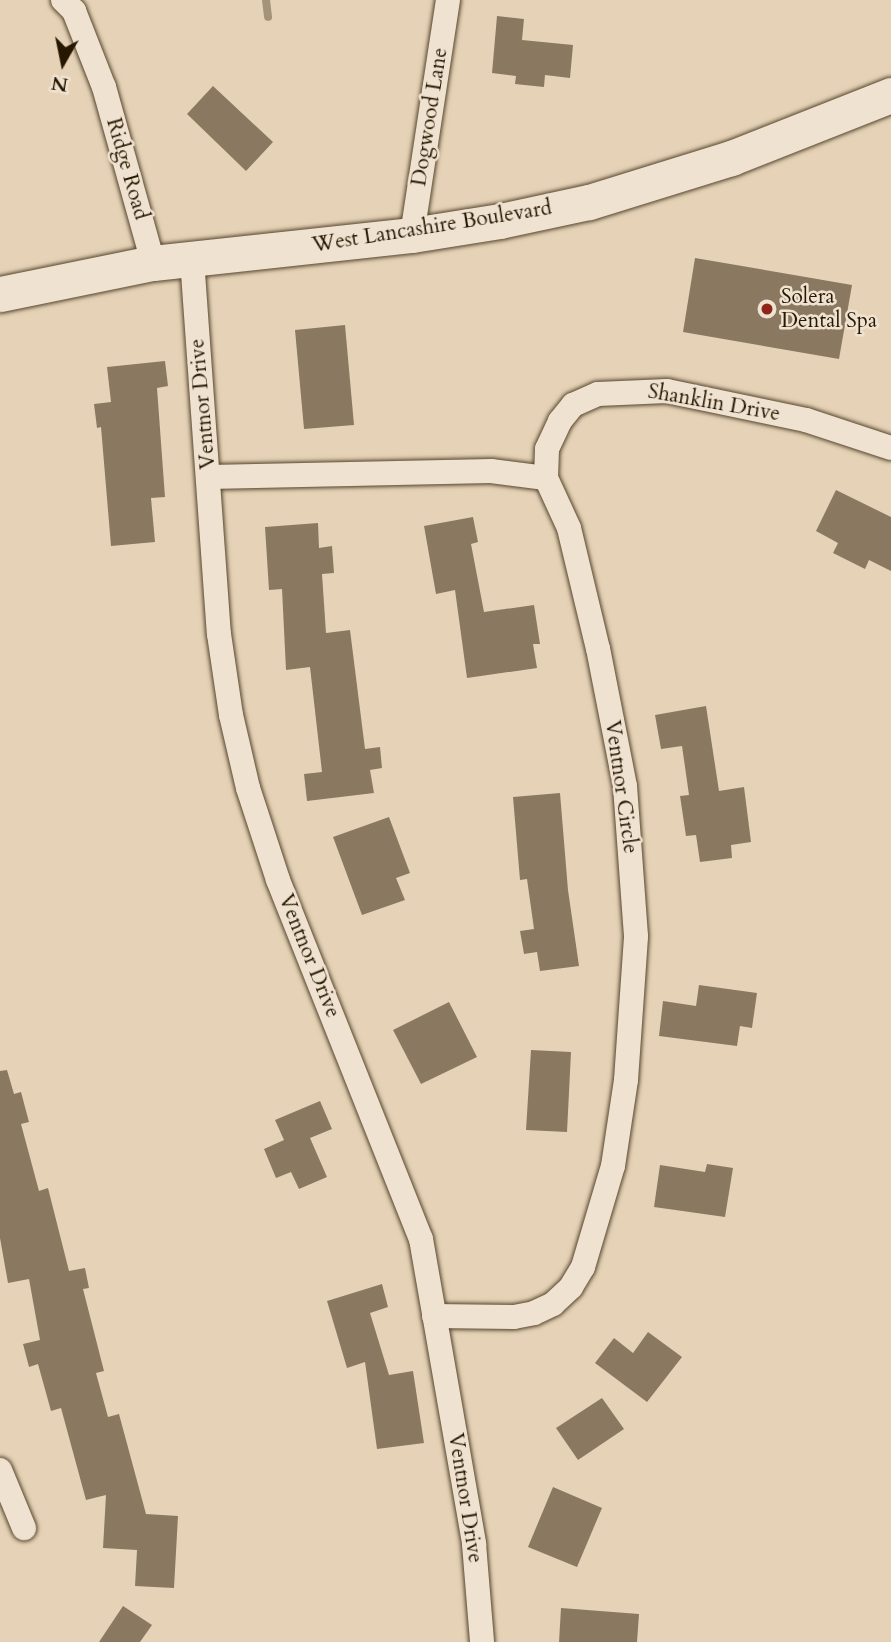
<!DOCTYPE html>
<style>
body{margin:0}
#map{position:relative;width:891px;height:1642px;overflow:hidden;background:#e6d3b7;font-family:Cardo,serif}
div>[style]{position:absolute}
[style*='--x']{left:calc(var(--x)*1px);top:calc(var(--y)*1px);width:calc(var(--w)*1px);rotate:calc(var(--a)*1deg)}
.stream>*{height:8px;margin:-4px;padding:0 4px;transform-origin:4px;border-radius:4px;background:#a59379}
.building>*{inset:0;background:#8a7960}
.roads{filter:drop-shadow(0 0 2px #56462e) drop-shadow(0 0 2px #56462e)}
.street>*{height:24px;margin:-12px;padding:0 12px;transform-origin:12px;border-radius:12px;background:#efe2d0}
.secondary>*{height:35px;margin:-17.5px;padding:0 17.5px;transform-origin:17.5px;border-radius:17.5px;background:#efe2d0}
.dots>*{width:19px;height:19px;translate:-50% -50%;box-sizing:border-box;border:4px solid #efe2d0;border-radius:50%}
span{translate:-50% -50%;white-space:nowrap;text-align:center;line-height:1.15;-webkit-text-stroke:5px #efe2d0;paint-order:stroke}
.street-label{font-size:21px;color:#261701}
.poi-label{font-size:21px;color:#261701}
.left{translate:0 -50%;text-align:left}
.north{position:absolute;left:28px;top:28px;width:70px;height:70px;-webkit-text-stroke:5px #efe2d0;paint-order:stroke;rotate:189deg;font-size:19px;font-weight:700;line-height:28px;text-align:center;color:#261701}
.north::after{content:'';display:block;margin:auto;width:24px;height:32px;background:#261701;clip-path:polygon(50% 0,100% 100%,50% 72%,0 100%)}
</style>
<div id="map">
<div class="stream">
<div style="--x:266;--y:0;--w:17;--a:83"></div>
</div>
<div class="building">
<div style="clip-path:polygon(497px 16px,524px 19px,522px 40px,573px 45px,570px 78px,545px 75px,544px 87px,515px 84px,516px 76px,492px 73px)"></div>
<div style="clip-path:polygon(213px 86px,273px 142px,246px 171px,187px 114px)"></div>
<div style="clip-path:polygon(695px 258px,852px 285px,839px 359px,683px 332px)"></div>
<div style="clip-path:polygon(345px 325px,354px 425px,304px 429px,295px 330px)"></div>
<div style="clip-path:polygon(165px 361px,168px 386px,157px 388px,165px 497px,151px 498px,155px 542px,111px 546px,101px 427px,97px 428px,94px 404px,111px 402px,107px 367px)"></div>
<div style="clip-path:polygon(836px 490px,891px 517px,891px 571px,869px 560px,865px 569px,833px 553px,838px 543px,816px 531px)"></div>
<div style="clip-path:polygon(473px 517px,478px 542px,471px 544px,484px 612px,534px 605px,540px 644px,533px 644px,537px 668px,467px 678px,455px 590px,436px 594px,424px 526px)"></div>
<div style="clip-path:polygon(318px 523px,319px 548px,332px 546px,334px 573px,322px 574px,326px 633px,350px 630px,365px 749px,380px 747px,382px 768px,370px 770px,374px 793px,307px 801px,304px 774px,322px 772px,310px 667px,286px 670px,282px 589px,269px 590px,265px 527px)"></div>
<div style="clip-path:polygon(706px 706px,719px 791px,744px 787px,751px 842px,731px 845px,732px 858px,700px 862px,696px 835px,686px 836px,680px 796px,689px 795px,682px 746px,661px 749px,655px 715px)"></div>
<div style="clip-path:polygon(560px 793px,568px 890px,579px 966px,540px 971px,537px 952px,524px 954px,520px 931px,534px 929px,527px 879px,520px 880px,513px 797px)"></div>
<div style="clip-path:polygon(389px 817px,410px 873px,396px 878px,405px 900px,362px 915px,333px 837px)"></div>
<div style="clip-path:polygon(699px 985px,757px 993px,752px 1028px,740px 1026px,737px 1046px,659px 1036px,663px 1001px,696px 1006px)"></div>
<div style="clip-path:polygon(449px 1002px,477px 1057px,421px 1084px,393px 1030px)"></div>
<div style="clip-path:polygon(531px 1050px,571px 1052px,567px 1132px,526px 1130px)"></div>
<div style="clip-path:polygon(7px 1070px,14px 1094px,21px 1092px,29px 1122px,21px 1124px,39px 1191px,48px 1188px,69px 1271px,85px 1268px,89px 1288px,83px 1289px,104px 1371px,96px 1373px,108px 1417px,119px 1414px,146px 1514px,178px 1516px,174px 1588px,135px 1586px,137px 1550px,103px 1548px,106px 1495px,86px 1500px,61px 1408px,51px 1411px,38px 1364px,29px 1367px,23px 1344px,40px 1340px,29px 1279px,8px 1283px,0 1238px,0 1071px)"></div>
<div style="clip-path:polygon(320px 1101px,332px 1129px,310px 1138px,327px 1177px,299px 1189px,291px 1172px,276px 1178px,264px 1149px,284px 1140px,275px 1120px)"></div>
<div style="clip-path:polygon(707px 1164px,733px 1168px,725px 1217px,654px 1207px,660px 1165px,705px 1172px)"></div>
<div style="clip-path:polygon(382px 1284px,388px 1307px,370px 1313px,389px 1375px,413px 1371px,424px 1443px,377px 1449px,365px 1362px,347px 1368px,327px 1301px)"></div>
<div style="clip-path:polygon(648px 1332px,682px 1357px,647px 1402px,595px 1363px,614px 1338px,633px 1353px)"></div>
<div style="clip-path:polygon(602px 1398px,624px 1429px,578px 1460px,556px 1428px)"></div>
<div style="clip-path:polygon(553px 1487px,602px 1508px,577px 1567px,528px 1547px)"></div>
<div style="clip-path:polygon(123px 1606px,152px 1625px,140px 1642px,99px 1642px)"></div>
<div style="clip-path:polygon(561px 1608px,639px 1614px,637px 1642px,559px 1642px)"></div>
</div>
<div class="roads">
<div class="street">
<div style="--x:63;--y:0;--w:16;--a:45"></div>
<div style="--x:74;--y:11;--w:82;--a:68.5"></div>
<div style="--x:104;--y:87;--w:183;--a:74.4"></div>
<div style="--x:412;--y:235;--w:238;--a:-81.3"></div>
<div style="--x:192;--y:259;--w:376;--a:85.9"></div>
<div style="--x:219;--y:634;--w:82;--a:81.6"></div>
<div style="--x:231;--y:715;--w:75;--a:76.9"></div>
<div style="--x:248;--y:788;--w:97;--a:71.9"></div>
<div style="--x:278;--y:880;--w:386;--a:68.3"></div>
<div style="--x:421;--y:1239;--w:310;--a:80.1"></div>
<div style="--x:474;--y:1544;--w:98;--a:85.3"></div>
<div style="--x:209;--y:477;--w:282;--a:-1.2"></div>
<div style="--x:491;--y:471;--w:55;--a:7.3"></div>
<div style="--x:434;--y:1316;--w:80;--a:0.7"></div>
<div style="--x:514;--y:1317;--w:20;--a:-11"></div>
<div style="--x:534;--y:1313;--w:21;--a:-25"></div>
<div style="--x:553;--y:1304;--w:25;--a:-43"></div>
<div style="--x:571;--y:1287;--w:23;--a:-59"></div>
<div style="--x:583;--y:1267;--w:105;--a:-73.5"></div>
<div style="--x:613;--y:1166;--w:87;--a:-81.4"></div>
<div style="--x:626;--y:1080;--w:144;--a:-86"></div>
<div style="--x:636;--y:936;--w:150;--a:-94.2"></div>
<div style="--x:625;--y:786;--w:140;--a:-101.1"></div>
<div style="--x:598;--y:649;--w:124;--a:-103.5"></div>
<div style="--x:569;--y:528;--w:55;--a:-114.7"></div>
<div style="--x:546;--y:478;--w:29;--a:-88"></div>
<div style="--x:547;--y:449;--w:31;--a:-65"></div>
<div style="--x:560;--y:421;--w:21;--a:-51"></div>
<div style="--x:573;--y:405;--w:27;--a:-24"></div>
<div style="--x:598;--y:394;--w:69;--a:-2.5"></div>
<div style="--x:667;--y:391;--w:142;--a:11.8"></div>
<div style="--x:806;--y:420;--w:89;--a:18.2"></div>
<div style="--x:0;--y:1470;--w:63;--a:67.5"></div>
</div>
<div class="secondary">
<div style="--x:0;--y:294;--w:156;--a:-11.5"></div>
<div style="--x:153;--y:263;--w:261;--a:-6.2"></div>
<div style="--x:412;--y:235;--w:89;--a:-9"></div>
<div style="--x:500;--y:221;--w:91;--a:-12.1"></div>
<div style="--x:589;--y:202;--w:149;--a:-17.2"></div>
<div style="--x:731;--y:158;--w:172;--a:-21.5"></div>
</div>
</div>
<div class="dots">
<div style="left:767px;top:309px;background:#8f2418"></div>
</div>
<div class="street-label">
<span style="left:430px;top:117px;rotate:-81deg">Dogwood Lane</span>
<span style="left:127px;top:169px;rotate:74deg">Ridge Road</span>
<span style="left:432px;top:227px;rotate:-9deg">West Lancashire Boulevard</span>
<span style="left:714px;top:403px;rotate:10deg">Shanklin Drive</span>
<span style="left:203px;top:404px;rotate:-95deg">Ventnor Drive</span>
<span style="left:621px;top:787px;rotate:82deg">Ventnor Circle</span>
<span style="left:309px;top:956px;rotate:68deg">Ventnor Drive</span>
<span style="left:465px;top:1498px;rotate:81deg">Ventnor Drive</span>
</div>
<div class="poi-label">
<span class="left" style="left:781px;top:309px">Solera<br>Dental Spa</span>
</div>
<div class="north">N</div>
</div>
